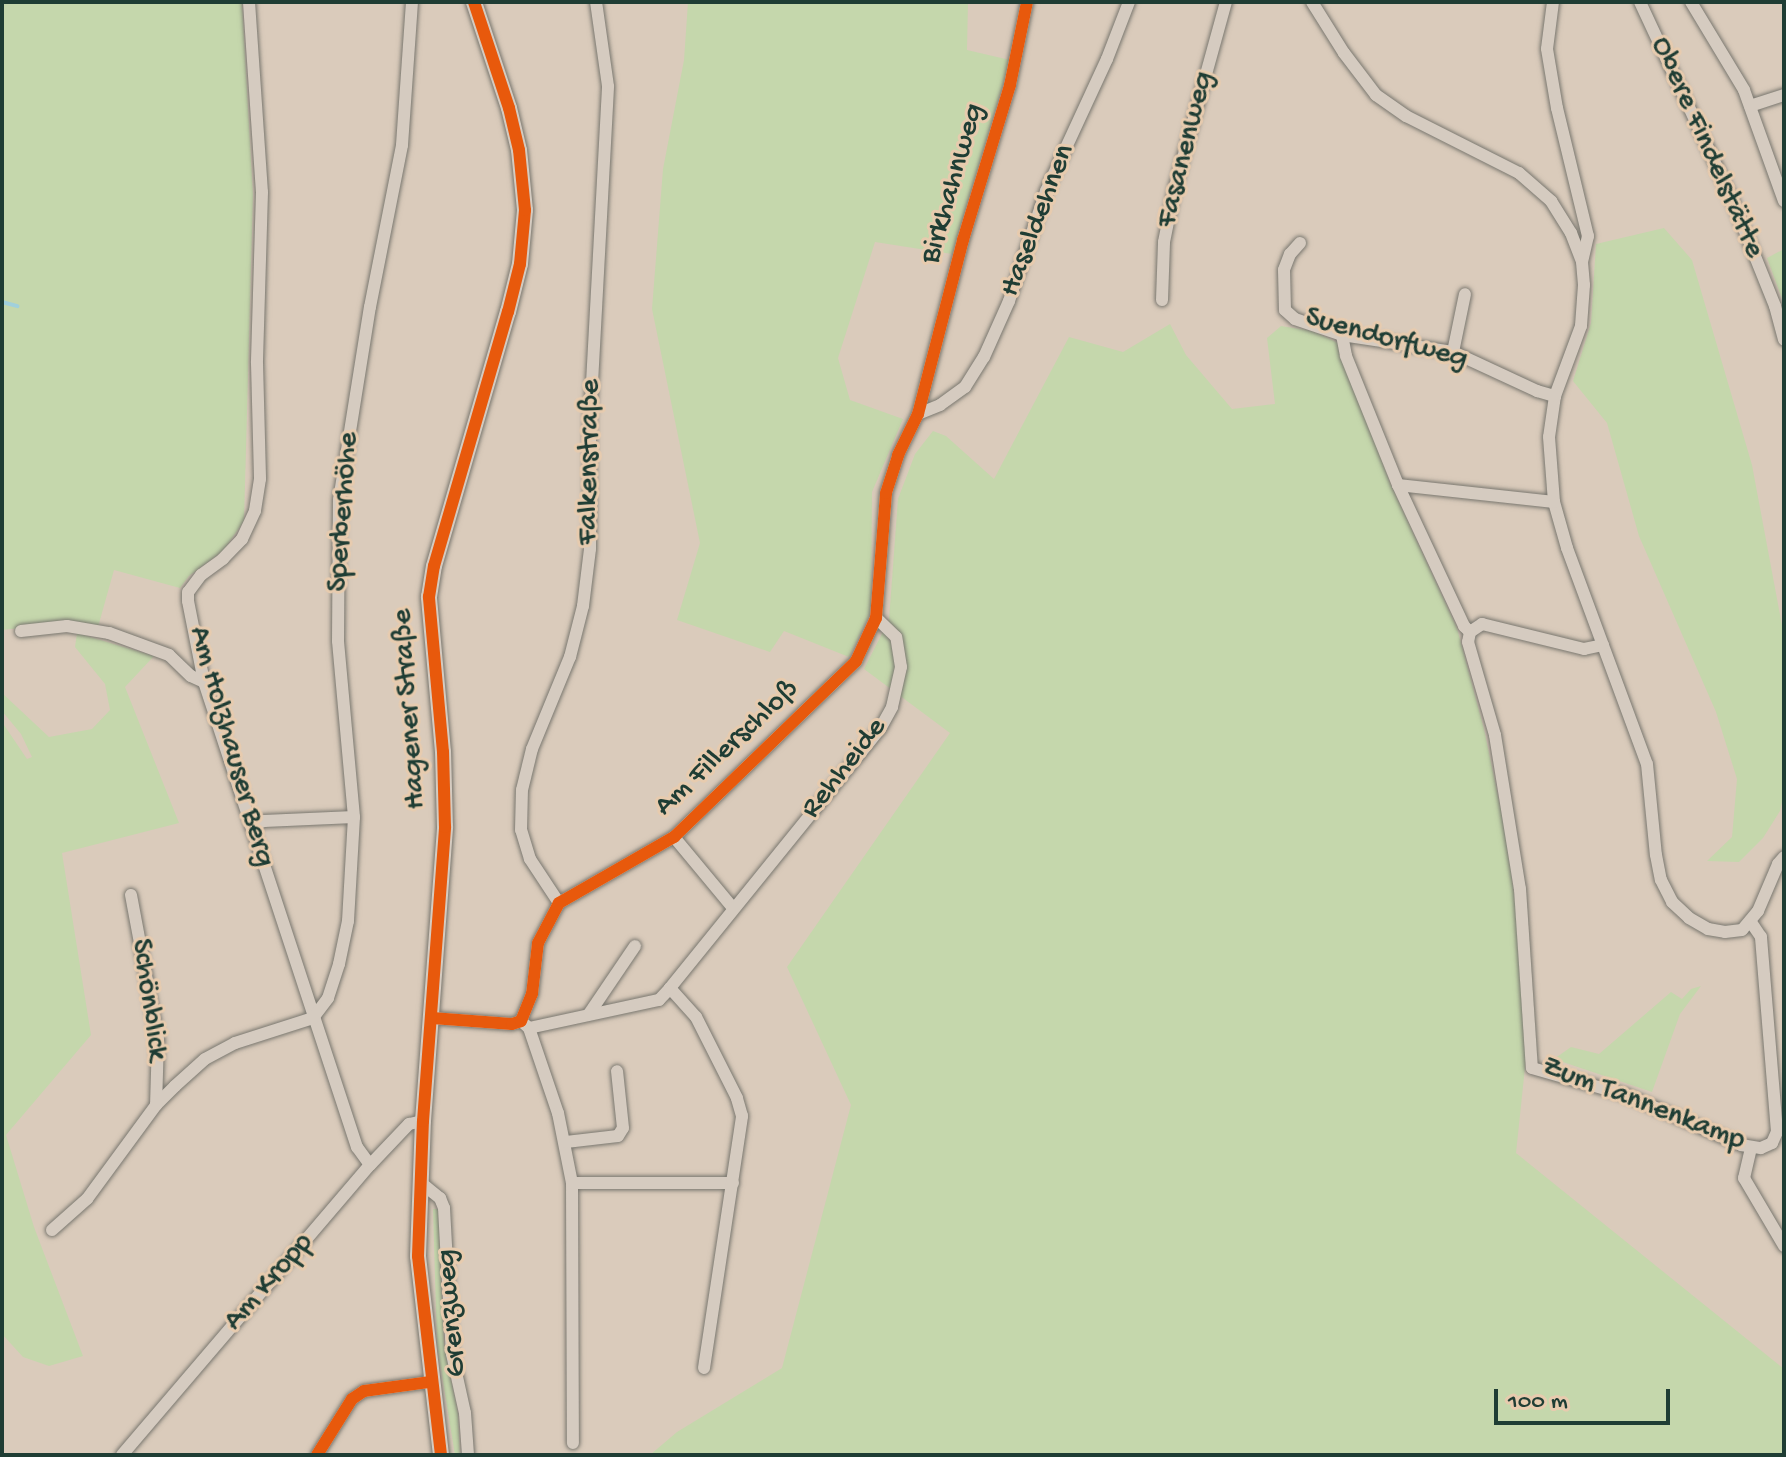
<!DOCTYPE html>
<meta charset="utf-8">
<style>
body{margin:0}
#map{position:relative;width:1786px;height:1457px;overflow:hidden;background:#dacbbb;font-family:"Gochi Hand",sans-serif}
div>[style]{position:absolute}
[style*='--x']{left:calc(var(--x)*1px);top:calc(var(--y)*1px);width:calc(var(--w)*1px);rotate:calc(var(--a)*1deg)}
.green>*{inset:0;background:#c5d7ac}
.stream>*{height:4px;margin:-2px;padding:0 2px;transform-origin:2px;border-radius:2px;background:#a1d0db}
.roads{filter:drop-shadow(0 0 2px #79776f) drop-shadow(0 0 2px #79776f)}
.minor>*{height:12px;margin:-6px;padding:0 6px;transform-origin:6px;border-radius:6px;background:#d5cbc0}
.major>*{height:16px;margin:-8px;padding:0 8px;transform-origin:8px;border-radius:8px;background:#d5cbc0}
.cycleway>*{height:12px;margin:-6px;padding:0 6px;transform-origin:6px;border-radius:6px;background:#e8590c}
span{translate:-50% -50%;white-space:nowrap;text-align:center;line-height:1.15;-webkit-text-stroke:6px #e7cbae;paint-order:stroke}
.street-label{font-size:30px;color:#1f3d34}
.frame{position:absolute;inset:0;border:4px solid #1f3d34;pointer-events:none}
.scale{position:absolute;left:1494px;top:1389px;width:176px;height:36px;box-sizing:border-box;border:4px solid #1f3d34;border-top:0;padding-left:10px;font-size:24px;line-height:28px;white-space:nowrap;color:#1f3d34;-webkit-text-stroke:6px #e7cbae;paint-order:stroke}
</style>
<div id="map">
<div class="green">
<div style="clip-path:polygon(2px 2px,242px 2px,253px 195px,244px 521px,223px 551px,189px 576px,180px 588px,114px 570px,98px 627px,74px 622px,2px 630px)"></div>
<div style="clip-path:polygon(688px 2px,968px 2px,967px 50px,1010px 60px,952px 254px,875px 242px,838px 358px,850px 400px,903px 419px,872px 492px,871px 611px,849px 657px,784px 631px,770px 652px,677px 620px,700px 543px,652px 309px,663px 169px,684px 60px)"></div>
<div style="clip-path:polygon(1664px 228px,1692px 260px,1752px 465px,1784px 636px,1784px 793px,1780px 811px,1763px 838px,1739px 862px,1707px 861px,1732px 837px,1737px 779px,1716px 712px,1639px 536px,1607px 423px,1573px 381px,1591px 323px,1596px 244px)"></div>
<div style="clip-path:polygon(1784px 249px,1784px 304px,1767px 258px)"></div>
<div style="clip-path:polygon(1170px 324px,1186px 355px,1232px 409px,1275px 404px,1267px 338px,1281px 326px,1313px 331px,1338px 343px,1390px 483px,1457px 628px,1484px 729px,1505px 829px,1520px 937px,1526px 1058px,1516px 1153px,1784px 1369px,1784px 1455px,650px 1455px,677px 1432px,782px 1368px,851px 1105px,787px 967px,950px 733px,864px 669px,889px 620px,898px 499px,915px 454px,933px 431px,946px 436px,994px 479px,1069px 337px,1123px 352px)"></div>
<div style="clip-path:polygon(77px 633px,154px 656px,125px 687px,179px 823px,62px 853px,91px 1035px,6px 1135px,34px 1227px,83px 1356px,49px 1366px,23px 1357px,2px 1334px,2px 722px,27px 759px,32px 757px,21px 734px,2px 711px,2px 693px,49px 737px,92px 729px,110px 710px,105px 684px,75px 647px)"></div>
<div style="clip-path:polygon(1701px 986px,1680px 1014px,1652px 1092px,1554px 1059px,1571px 1047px,1599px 1054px,1671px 992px,1682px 999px,1691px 989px)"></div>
<div style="clip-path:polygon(433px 1209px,438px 1209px,444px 1344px,458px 1414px,460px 1455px,455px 1455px,437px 1345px)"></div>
</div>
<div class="stream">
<div style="--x:2;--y:302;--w:16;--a:15"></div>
</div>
<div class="roads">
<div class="minor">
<div style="--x:249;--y:2;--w:190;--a:86.1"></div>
<div style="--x:262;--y:192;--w:171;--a:91.7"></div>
<div style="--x:257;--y:363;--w:116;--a:88.5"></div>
<div style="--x:260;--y:479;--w:32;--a:99"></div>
<div style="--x:255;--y:511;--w:31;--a:115"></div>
<div style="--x:242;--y:539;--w:28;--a:134"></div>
<div style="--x:223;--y:559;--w:27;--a:144"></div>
<div style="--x:201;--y:575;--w:21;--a:127"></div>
<div style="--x:188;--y:592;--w:9;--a:90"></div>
<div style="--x:188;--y:601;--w:83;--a:78.8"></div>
<div style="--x:204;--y:682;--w:490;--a:71.8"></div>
<div style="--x:357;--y:1147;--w:22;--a:54"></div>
<div style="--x:1312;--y:2;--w:60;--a:57.9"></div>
<div style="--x:1344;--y:53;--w:53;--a:52.7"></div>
<div style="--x:1376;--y:95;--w:37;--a:35"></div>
<div style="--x:1406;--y:116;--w:127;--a:26.8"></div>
<div style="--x:1519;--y:173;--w:43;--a:41.2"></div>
<div style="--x:1551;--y:201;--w:38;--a:58"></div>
<div style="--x:1571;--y:233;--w:31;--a:69"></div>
<div style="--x:1582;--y:262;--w:23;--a:85"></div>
<div style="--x:1584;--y:285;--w:41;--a:94.2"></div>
<div style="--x:1581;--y:326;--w:75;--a:110.4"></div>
<div style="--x:1555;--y:396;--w:41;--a:98.3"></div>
<div style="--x:1549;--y:437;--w:65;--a:85.6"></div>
<div style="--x:1554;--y:502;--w:48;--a:74.2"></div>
<div style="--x:1567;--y:548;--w:230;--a:69.7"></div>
<div style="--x:1647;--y:764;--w:91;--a:84.4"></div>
<div style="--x:1656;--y:855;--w:25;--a:79"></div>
<div style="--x:1661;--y:880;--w:25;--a:63"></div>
<div style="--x:1672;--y:902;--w:23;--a:43"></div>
<div style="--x:1689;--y:918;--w:22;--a:30"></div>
<div style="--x:1708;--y:929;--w:17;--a:10"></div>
<div style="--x:1725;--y:932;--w:17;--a:-7"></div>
<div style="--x:1742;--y:930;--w:25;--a:-50"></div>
<div style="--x:1758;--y:911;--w:51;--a:-66.9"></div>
<div style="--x:1778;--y:864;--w:9;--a:-49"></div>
<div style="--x:1553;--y:2;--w:47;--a:97.3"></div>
<div style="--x:1547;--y:49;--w:60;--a:80.4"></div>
<div style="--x:1557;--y:108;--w:132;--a:76.4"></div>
<div style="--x:1588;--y:236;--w:26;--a:103"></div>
<div style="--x:1640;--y:2;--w:217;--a:65"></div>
<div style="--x:1732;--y:199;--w:115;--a:68.1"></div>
<div style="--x:1775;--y:306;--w:35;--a:75"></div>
<div style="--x:1691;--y:2;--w:103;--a:58.9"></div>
<div style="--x:1744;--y:90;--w:118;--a:70.2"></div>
<div style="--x:1750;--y:106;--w:36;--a:-18"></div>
<div style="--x:1300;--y:243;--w:15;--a:132"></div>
<div style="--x:1290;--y:254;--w:17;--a:111"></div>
<div style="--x:1284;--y:270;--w:40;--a:88.6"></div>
<div style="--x:1285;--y:310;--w:13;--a:42"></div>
<div style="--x:1295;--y:319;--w:50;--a:18.8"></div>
<div style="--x:1342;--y:335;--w:112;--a:8.7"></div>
<div style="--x:1453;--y:352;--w:93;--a:24.9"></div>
<div style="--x:1537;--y:391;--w:19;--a:16"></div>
<div style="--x:1162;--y:300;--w:58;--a:-88"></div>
<div style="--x:1164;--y:242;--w:56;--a:-78.7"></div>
<div style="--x:1175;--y:187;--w:192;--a:-74.6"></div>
<div style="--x:1342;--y:335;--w:21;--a:79"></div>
<div style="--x:1346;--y:356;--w:139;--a:68"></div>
<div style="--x:1398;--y:485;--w:156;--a:64.9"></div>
<div style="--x:1464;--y:626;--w:8;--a:45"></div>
<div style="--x:1453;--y:352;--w:59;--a:-78.3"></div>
<div style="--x:918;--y:414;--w:24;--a:-22"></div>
<div style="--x:940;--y:405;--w:31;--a:-36"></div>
<div style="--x:965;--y:387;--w:36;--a:-58"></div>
<div style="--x:984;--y:357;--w:61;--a:-65.9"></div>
<div style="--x:1009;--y:301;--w:116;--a:-71.4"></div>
<div style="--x:1046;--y:191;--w:145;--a:-65.2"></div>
<div style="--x:1107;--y:59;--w:61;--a:-68.9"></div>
<div style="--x:1398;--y:485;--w:157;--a:6.2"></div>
<div style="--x:21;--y:631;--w:46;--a:-6.2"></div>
<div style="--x:67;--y:626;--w:43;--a:9.5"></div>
<div style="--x:109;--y:633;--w:64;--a:20.1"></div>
<div style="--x:169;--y:655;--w:30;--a:44"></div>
<div style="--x:191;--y:676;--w:14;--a:25"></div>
<div style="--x:1603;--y:645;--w:19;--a:168"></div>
<div style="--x:1584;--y:649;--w:105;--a:-166.2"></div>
<div style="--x:1482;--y:624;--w:14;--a:146"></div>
<div style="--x:1470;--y:632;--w:10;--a:101"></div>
<div style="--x:1468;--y:642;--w:97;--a:73.8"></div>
<div style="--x:1495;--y:735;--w:156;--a:80.8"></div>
<div style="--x:1520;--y:889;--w:179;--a:86.2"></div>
<div style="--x:1532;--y:1068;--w:98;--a:16"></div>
<div style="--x:1626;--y:1095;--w:125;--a:23.5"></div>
<div style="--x:1741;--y:1145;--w:20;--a:9"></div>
<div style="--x:1761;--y:1148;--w:12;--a:-24"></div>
<div style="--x:1772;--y:1143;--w:12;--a:-66"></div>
<div style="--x:1777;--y:1132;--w:196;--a:-94.7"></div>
<div style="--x:1761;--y:937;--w:18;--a:-124"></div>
<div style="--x:251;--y:826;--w:14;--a:-21"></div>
<div style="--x:264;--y:821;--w:90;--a:-2.5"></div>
<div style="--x:674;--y:837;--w:92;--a:50.3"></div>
<div style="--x:131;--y:895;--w:147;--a:79.4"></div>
<div style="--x:158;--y:1039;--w:66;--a:91.7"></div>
<div style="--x:559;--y:903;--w:53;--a:-123.4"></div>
<div style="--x:530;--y:859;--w:30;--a:-107"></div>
<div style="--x:521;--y:830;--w:40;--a:-88.6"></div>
<div style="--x:522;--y:790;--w:42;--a:-76.3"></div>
<div style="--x:532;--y:749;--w:100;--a:-67.6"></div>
<div style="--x:570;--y:657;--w:53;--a:-75.7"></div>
<div style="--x:583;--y:606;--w:57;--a:-83"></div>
<div style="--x:590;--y:549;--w:129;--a:-90"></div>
<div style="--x:590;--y:420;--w:334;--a:-86.9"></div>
<div style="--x:608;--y:86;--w:85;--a:-98.1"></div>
<div style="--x:589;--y:1014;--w:82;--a:-55.9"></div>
<div style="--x:432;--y:1018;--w:80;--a:4.3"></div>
<div style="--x:512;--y:1024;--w:9;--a:-18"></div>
<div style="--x:521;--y:1021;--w:29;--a:-68"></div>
<div style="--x:532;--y:994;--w:51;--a:-83.3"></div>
<div style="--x:538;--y:943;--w:45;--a:-62.3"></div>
<div style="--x:559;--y:903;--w:133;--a:-29.9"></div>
<div style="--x:674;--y:837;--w:253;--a:-44"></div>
<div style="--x:856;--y:661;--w:47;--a:-65.1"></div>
<div style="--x:876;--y:618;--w:125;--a:-85.4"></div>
<div style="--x:886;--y:493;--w:40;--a:-72"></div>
<div style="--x:898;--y:455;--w:46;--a:-64"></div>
<div style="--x:918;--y:414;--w:180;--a:-75.5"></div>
<div style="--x:963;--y:240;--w:162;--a:-73.1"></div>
<div style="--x:1010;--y:85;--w:85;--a:-78.4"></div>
<div style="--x:521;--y:1021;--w:11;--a:41"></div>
<div style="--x:529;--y:1028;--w:90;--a:71.2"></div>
<div style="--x:558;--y:1113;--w:71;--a:78.7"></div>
<div style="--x:572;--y:1183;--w:260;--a:89.8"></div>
<div style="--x:529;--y:1028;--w:133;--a:-12.2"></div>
<div style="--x:659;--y:1000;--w:16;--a:-47"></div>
<div style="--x:566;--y:1142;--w:52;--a:-6.6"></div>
<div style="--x:618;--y:1136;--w:9;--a:-58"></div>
<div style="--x:623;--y:1128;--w:57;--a:-96"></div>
<div style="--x:1751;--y:1148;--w:31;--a:103"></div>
<div style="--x:1744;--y:1178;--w:79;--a:59.5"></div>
<div style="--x:420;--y:1182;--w:26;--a:39"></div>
<div style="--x:440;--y:1198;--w:11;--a:68"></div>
<div style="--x:444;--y:1208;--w:146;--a:86.9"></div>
<div style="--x:452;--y:1354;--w:60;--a:77.6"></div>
<div style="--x:465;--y:1413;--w:42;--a:85.9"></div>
<div style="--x:572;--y:1183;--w:161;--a:0"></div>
<div style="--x:52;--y:1230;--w:47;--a:-41.5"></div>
<div style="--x:87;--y:1199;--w:117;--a:-53.7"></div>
<div style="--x:156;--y:1105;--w:27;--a:-45"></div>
<div style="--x:175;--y:1086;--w:40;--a:-42"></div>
<div style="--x:205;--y:1059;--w:34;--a:-28"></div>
<div style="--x:235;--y:1043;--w:82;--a:-17.8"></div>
<div style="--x:313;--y:1018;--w:25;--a:-53"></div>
<div style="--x:328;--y:998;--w:36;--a:-72"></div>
<div style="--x:339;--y:964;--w:44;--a:-78.2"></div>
<div style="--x:348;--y:921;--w:104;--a:-86.7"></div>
<div style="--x:354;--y:817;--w:177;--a:-95.2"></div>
<div style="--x:338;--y:641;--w:141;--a:-89.6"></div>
<div style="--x:339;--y:500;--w:195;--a:-80.9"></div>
<div style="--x:370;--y:307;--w:165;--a:-78.8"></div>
<div style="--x:402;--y:145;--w:143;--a:-86"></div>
<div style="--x:704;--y:1368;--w:255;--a:-81.4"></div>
<div style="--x:742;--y:1116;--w:19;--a:-106"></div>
<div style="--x:737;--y:1098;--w:91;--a:-116.8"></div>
<div style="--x:696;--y:1017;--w:39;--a:-132"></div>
<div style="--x:670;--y:988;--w:333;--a:-51"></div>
<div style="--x:880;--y:729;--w:25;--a:-61"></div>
<div style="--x:892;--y:707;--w:41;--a:-77.3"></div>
<div style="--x:901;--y:667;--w:30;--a:-99"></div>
<div style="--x:896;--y:637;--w:28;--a:-136"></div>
<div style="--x:122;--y:1455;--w:382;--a:-49.5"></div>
<div style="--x:370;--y:1165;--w:57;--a:-46.4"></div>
<div style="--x:409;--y:1124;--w:14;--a:-12"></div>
<div style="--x:317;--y:1455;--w:66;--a:-58"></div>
<div style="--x:352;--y:1399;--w:14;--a:-34"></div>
<div style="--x:364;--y:1391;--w:67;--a:-7.8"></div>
</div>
<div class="major">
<div style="--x:441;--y:1455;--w:200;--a:-96.6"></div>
<div style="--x:418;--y:1256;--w:135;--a:-87.9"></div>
<div style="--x:423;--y:1121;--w:295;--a:-85.7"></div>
<div style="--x:445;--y:827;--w:75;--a:-91.5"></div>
<div style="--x:443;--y:752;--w:156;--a:-95.2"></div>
<div style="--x:429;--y:597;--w:31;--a:-81"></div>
<div style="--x:434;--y:566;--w:265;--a:-73.8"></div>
<div style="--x:508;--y:312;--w:49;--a:-76"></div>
<div style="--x:520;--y:264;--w:54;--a:-84.7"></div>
<div style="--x:525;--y:210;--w:60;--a:-95.7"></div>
<div style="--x:519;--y:150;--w:43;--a:-103.4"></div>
<div style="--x:509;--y:108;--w:112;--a:-108.3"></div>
</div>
</div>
<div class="cycleway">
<div style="--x:432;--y:1018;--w:80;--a:4.3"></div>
<div style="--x:512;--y:1024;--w:9;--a:-18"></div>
<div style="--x:521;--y:1021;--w:29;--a:-68"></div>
<div style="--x:532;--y:994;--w:51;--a:-83.3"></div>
<div style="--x:538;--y:943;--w:45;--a:-62.3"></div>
<div style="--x:559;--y:903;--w:133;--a:-29.9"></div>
<div style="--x:674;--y:837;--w:253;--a:-44"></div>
<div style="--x:856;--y:661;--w:47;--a:-65.1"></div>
<div style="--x:876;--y:618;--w:125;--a:-85.4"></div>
<div style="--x:886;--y:493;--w:40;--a:-72"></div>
<div style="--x:898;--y:455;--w:46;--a:-64"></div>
<div style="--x:918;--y:414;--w:180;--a:-75.5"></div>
<div style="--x:963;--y:240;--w:162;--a:-73.1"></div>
<div style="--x:1010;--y:85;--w:85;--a:-78.4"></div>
<div style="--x:317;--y:1455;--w:66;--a:-58"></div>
<div style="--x:352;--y:1399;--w:14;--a:-34"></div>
<div style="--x:364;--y:1391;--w:67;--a:-7.8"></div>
<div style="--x:441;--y:1455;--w:200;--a:-96.6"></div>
<div style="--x:418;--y:1256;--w:135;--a:-87.9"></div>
<div style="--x:423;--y:1121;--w:295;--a:-85.7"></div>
<div style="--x:445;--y:827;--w:75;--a:-91.5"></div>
<div style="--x:443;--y:752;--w:156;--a:-95.2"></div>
<div style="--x:429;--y:597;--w:31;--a:-81"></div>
<div style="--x:434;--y:566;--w:265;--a:-73.8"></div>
<div style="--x:508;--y:312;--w:49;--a:-76"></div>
<div style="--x:520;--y:264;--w:54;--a:-84.7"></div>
<div style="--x:525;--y:210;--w:60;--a:-95.7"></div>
<div style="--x:519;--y:150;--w:43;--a:-103.4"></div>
<div style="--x:509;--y:108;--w:112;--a:-108.3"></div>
</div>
<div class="street-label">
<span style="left:1706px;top:148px;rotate:66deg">Obere Findelstätte</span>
<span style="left:1187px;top:150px;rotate:-76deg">Fasanenweg</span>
<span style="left:954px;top:184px;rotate:-74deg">Birkhahnweg</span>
<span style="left:1039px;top:221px;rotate:-69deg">Haseldehnen</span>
<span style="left:1386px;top:340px;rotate:15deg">Suendorfweg</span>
<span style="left:591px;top:462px;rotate:-89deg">Falkenstraße</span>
<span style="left:345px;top:512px;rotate:-86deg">Sperberhöhe</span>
<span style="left:411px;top:709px;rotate:-94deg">Hagener Straße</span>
<span style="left:230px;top:747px;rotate:74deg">Am Holzhauser Berg</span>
<span style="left:728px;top:749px;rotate:-43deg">Am Fillerschloß</span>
<span style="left:845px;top:769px;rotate:-52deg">Rehheide</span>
<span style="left:147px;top:1000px;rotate:82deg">Schönblick</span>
<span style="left:1643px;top:1105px;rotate:21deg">Zum Tannenkamp</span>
<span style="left:270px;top:1283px;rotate:-49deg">Am Kropp</span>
<span style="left:453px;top:1313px;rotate:-95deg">Grenzweg</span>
</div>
<div class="frame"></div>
<div class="scale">100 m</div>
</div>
